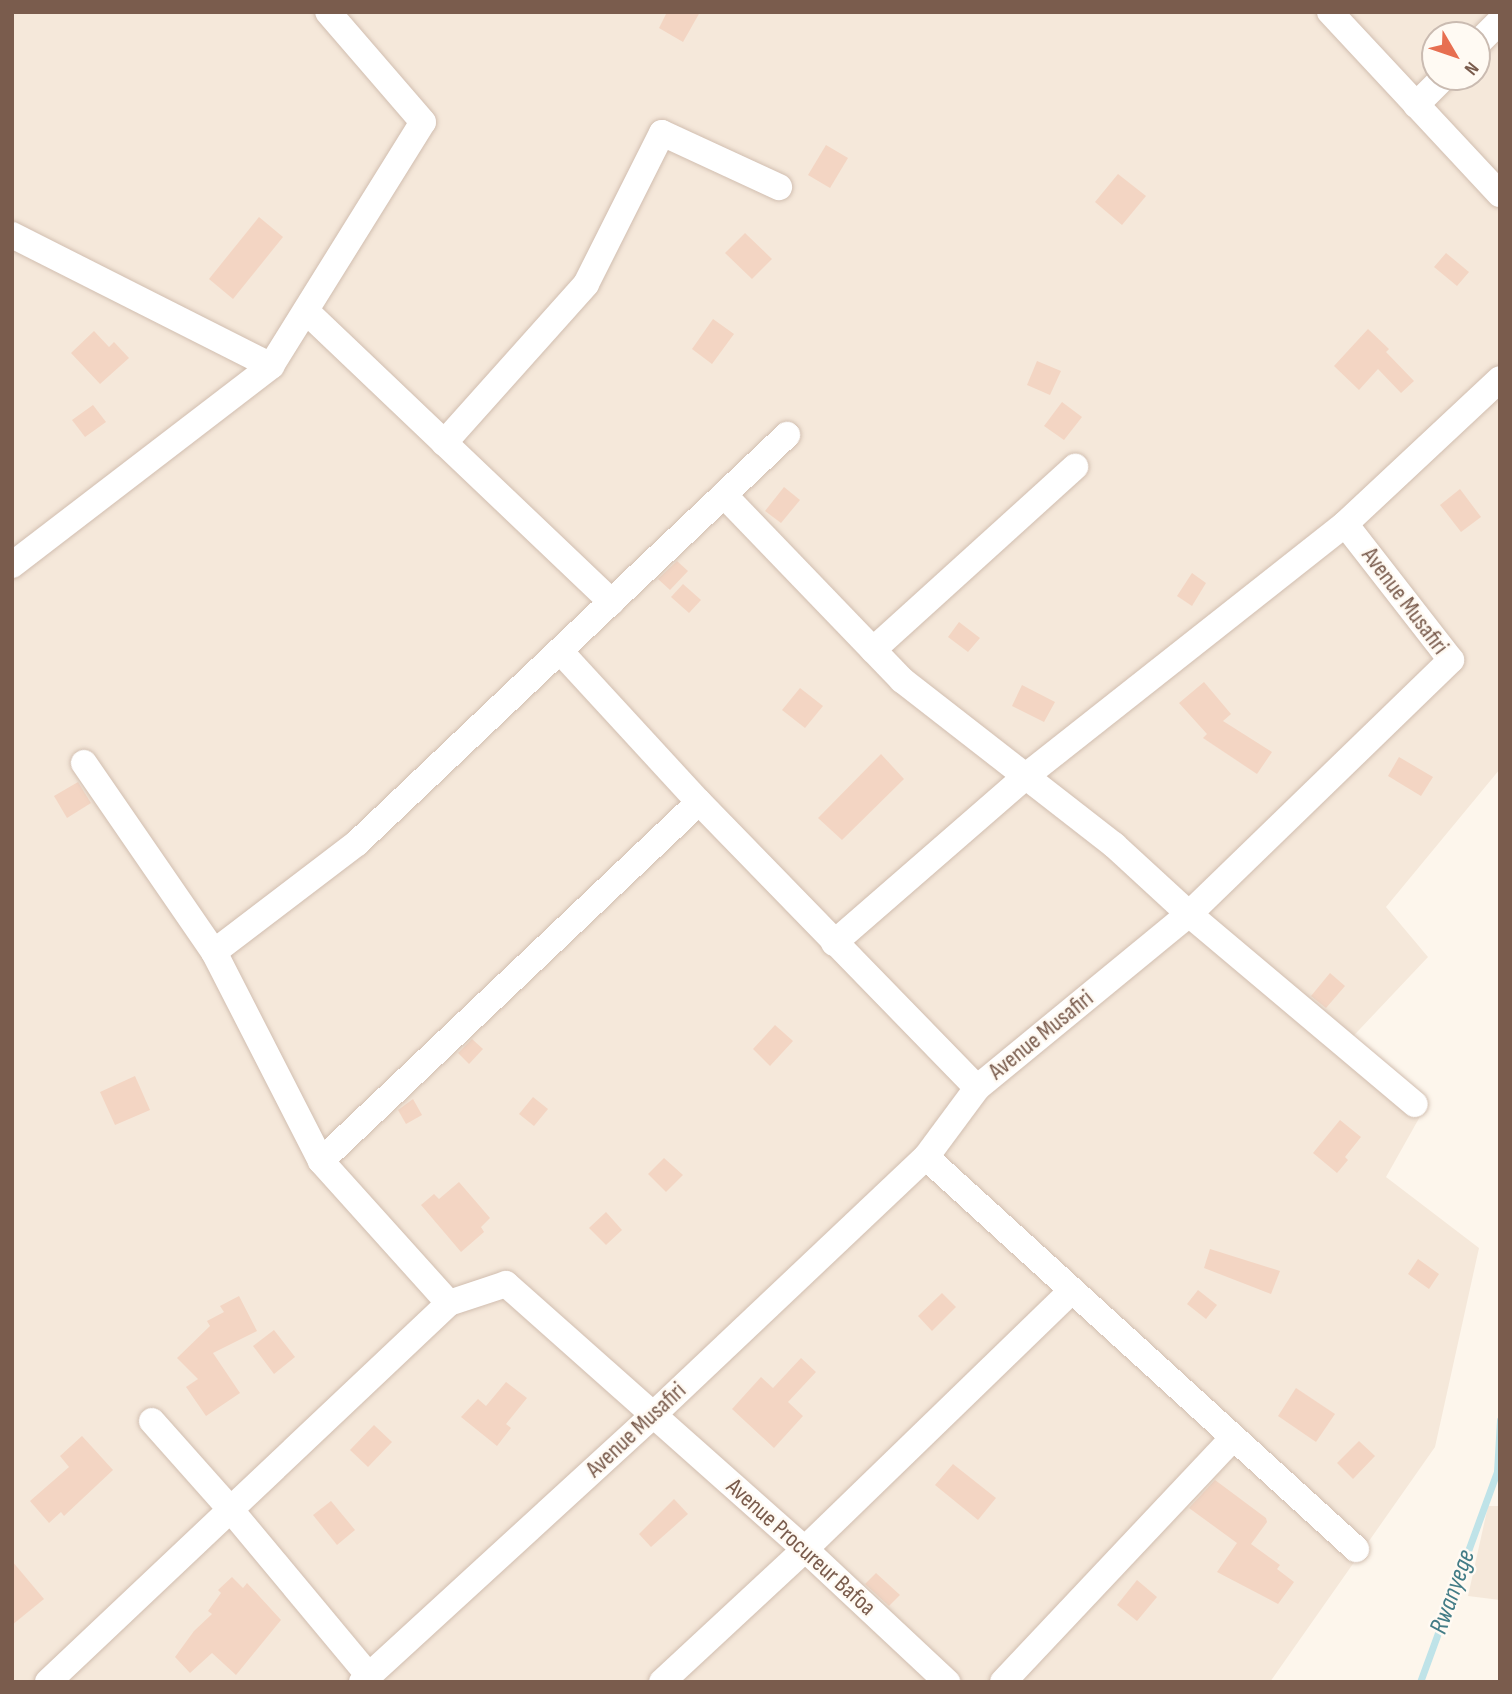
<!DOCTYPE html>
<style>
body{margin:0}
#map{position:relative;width:1512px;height:1694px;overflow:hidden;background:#fdf6ec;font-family:"Sofia Sans Condensed",sans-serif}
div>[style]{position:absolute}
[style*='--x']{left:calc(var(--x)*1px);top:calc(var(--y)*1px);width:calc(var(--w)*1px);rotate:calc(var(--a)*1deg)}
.residential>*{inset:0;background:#f5e8da}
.stream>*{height:7px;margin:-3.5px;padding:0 3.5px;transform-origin:3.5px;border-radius:3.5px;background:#bfe3e8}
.building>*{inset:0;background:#f3d5c3}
.roads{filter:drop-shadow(0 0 2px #d1beb0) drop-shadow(0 0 2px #d1beb0)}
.minor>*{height:26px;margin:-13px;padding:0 13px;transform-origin:13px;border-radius:13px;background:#fff}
span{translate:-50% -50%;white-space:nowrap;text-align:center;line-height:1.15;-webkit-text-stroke:5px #fffaf3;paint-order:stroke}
.street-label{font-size:24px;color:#7a5c4d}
.water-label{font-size:26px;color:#437c86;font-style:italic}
.frame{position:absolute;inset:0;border:14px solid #7a5c4d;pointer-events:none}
.north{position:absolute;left:1421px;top:21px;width:70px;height:70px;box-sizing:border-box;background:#fffaf3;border:2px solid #cabbb1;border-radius:50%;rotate:129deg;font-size:19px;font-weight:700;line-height:28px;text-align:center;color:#7a5c4d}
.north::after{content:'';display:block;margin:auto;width:24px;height:32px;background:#e76f51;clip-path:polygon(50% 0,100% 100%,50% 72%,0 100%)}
</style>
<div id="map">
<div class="residential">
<div style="clip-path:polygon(evenodd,12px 12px,1500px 12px,1500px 769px,1386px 907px,1428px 957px,1342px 1048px,1422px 1113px,1386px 1177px,1479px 1248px,1435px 1447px,1270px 1682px,12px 1682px,12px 12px,1435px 35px,1477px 35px,1477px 77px,1435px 77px,1435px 35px)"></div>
<div style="clip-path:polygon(1488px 1506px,1500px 1506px,1500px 1600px,1468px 1596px)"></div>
</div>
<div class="stream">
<div style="--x:1420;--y:1682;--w:224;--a:-69.9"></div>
<div style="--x:1497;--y:1472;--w:52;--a:-86.7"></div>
</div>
<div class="building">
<div style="clip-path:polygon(667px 12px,700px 12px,683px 42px,659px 28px)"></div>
<div style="clip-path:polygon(826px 145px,848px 158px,830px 188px,808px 175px)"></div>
<div style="clip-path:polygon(1118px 174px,1146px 196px,1122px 225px,1095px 202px)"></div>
<div style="clip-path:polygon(259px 217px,283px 237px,233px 299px,209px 279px)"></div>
<div style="clip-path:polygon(745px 233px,772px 259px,752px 279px,725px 253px)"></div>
<div style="clip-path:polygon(1446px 253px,1469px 272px,1457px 286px,1434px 267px)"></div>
<div style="clip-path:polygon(713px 319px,734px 334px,712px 364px,692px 349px)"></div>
<div style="clip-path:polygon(1368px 329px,1389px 349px,1386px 352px,1414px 381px,1401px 393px,1378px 369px,1359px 390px,1334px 366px)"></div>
<div style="clip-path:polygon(94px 331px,109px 347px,114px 342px,129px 358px,100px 384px,71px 353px)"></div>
<div style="clip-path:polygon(1037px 361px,1061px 371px,1050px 395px,1027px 385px)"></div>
<div style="clip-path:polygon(1062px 402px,1082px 417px,1064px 440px,1044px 426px)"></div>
<div style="clip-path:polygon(93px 405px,106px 422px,85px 437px,72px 420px)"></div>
<div style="clip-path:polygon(784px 487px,800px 500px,781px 523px,765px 511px)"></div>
<div style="clip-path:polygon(1460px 489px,1481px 517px,1461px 532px,1440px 505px)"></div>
<div style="clip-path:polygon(677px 561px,688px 571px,670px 590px,658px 579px)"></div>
<div style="clip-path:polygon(1192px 573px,1206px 583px,1192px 606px,1177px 596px)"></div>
<div style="clip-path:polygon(683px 584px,701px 600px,689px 613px,671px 597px)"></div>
<div style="clip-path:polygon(959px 622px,980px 638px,968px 652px,948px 637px)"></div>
<div style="clip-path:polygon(1204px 682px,1231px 714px,1223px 721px,1272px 752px,1257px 774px,1203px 738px,1207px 734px,1179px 703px)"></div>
<div style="clip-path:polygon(1022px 685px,1055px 702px,1044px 722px,1012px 706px)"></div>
<div style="clip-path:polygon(800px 688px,823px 706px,805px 728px,782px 710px)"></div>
<div style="clip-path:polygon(881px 754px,904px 779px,842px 840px,818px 818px)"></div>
<div style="clip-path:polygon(1399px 757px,1433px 777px,1421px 796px,1388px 776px)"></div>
<div style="clip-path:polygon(78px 782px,91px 803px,67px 818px,54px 796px)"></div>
<div style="clip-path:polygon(1330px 973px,1345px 986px,1326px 1008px,1311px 996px)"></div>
<div style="clip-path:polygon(775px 1025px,793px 1041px,770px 1066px,753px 1049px)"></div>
<div style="clip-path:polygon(472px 1039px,483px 1049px,469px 1064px,458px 1053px)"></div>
<div style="clip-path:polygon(135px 1076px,150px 1110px,115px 1125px,100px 1092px)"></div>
<div style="clip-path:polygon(533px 1097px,548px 1109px,534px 1126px,519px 1114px)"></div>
<div style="clip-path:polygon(413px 1099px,422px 1115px,406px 1124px,398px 1110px)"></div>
<div style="clip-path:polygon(1340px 1120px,1361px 1137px,1345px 1157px,1348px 1160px,1337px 1173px,1313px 1153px)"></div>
<div style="clip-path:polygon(664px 1158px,683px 1175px,666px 1192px,648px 1174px)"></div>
<div style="clip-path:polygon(459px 1182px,490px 1218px,481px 1227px,484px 1232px,461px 1252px,421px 1205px,434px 1194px,439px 1199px)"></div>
<div style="clip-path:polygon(606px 1212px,622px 1230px,606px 1245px,589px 1228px)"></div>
<div style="clip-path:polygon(1210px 1249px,1280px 1271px,1271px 1294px,1204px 1268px)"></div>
<div style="clip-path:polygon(1418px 1259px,1439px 1274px,1429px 1289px,1408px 1274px)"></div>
<div style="clip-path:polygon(1198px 1290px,1217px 1305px,1206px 1319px,1187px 1304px)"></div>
<div style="clip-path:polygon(942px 1293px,956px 1307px,932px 1331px,918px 1316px)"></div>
<div style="clip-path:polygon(239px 1296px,257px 1331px,213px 1353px,240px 1393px,206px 1416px,186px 1387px,198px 1379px,177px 1358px,210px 1326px,207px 1321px,224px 1312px,220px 1306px)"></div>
<div style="clip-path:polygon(274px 1330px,295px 1357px,274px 1374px,253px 1346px)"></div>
<div style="clip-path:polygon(801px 1358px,816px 1372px,788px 1402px,803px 1416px,774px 1448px,732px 1409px,761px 1377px,773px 1388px)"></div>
<div style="clip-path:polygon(506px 1382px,527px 1398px,506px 1424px,511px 1428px,497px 1446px,461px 1417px,478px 1399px,486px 1406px)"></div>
<div style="clip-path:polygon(1296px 1388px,1335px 1414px,1316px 1442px,1278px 1416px)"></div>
<div style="clip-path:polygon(374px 1425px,392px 1442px,368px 1467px,350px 1450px)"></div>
<div style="clip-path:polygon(82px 1436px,113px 1470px,64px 1516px,61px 1512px,49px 1523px,30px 1501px,69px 1467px,60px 1456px)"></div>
<div style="clip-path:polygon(1359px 1441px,1375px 1456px,1353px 1479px,1337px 1463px)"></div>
<div style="clip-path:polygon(953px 1464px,996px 1498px,978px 1520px,935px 1485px)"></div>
<div style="clip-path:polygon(1215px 1480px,1266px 1518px,1267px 1522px,1251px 1544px,1280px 1565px,1277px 1569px,1294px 1582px,1278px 1604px,1217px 1572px,1237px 1543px,1189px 1508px)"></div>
<div style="clip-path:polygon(674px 1499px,688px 1514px,651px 1547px,639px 1534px)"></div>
<div style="clip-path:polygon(331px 1501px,355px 1530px,337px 1545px,313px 1515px)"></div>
<div style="clip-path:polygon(12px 1561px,44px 1599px,12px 1625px)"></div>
<div style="clip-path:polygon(876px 1573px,900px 1595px,889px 1606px,865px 1584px)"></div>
<div style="clip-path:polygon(232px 1577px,243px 1588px,247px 1583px,281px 1620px,236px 1675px,212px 1653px,190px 1673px,175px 1657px,194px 1631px,212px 1614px,208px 1611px,221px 1593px,218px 1590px)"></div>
<div style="clip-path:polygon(1137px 1580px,1157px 1597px,1137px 1621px,1117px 1605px)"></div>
</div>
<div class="roads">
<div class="minor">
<div style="--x:1330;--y:12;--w:249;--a:47"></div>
<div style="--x:1477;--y:44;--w:33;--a:-45"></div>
<div style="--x:1416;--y:105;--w:40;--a:-45"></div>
<div style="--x:12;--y:235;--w:290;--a:26.8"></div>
<div style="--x:306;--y:311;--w:422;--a:43.6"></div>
<div style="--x:444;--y:443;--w:213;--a:-48.2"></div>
<div style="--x:586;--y:284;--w:169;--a:-63.3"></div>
<div style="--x:662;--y:133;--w:129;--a:24.8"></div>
<div style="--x:724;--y:495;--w:257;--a:46.1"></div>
<div style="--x:902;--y:680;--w:269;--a:37.9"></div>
<div style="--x:1114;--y:845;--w:102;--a:42.6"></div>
<div style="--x:1189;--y:914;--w:295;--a:40.1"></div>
<div style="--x:12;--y:565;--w:327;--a:-37.5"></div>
<div style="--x:271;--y:366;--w:287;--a:-58.1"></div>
<div style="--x:423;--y:122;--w:145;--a:-130.8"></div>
<div style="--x:873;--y:650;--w:273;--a:-42.2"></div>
<div style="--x:560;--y:651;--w:205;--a:47.4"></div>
<div style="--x:699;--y:802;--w:399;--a:45.8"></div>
<div style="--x:84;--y:763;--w:229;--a:55.5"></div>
<div style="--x:214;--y:952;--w:235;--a:62.9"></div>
<div style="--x:321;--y:1161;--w:191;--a:48"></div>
<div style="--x:449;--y:1303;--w:60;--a:-18.4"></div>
<div style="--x:506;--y:1284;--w:400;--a:41.6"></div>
<div style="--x:805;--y:1549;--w:195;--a:43.1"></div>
<div style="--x:834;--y:943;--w:254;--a:-41"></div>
<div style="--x:1026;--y:776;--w:407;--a:-38.3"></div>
<div style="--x:214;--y:952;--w:180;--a:-37.3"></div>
<div style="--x:357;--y:843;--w:593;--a:-43.5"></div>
<div style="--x:926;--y:1157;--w:582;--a:42.35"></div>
<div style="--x:321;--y:1161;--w:521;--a:-43.52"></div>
<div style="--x:152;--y:1421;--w:118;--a:48.4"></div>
<div style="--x:230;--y:1509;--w:217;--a:50.2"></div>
<div style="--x:48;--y:1682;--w:552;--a:-43.38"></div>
<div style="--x:362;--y:1682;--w:396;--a:-42.5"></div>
<div style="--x:654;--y:1414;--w:374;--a:-43.4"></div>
<div style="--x:926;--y:1157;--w:86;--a:-53.5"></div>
<div style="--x:977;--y:1088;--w:274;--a:-39.4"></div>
<div style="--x:1189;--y:914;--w:365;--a:-44.1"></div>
<div style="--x:1451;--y:660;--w:172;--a:-127.9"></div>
<div style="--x:1345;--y:524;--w:212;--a:-43.1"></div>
<div style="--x:662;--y:1682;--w:195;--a:-42.9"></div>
<div style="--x:805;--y:1549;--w:372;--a:-44.1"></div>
<div style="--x:1003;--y:1682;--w:335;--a:-46.7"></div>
</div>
</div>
<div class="street-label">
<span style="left:1405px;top:601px;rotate:53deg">Avenue Musafiri</span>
<span style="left:1041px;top:1035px;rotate:-39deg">Avenue Musafiri</span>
<span style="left:636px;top:1430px;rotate:-43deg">Avenue Musafiri</span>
<span style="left:801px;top:1547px;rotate:42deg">Avenue Procureur Bafoa</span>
</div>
<div class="water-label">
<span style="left:1453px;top:1592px;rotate:-70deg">Rwanyege</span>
</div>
<div class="frame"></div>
<div class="north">N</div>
</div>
